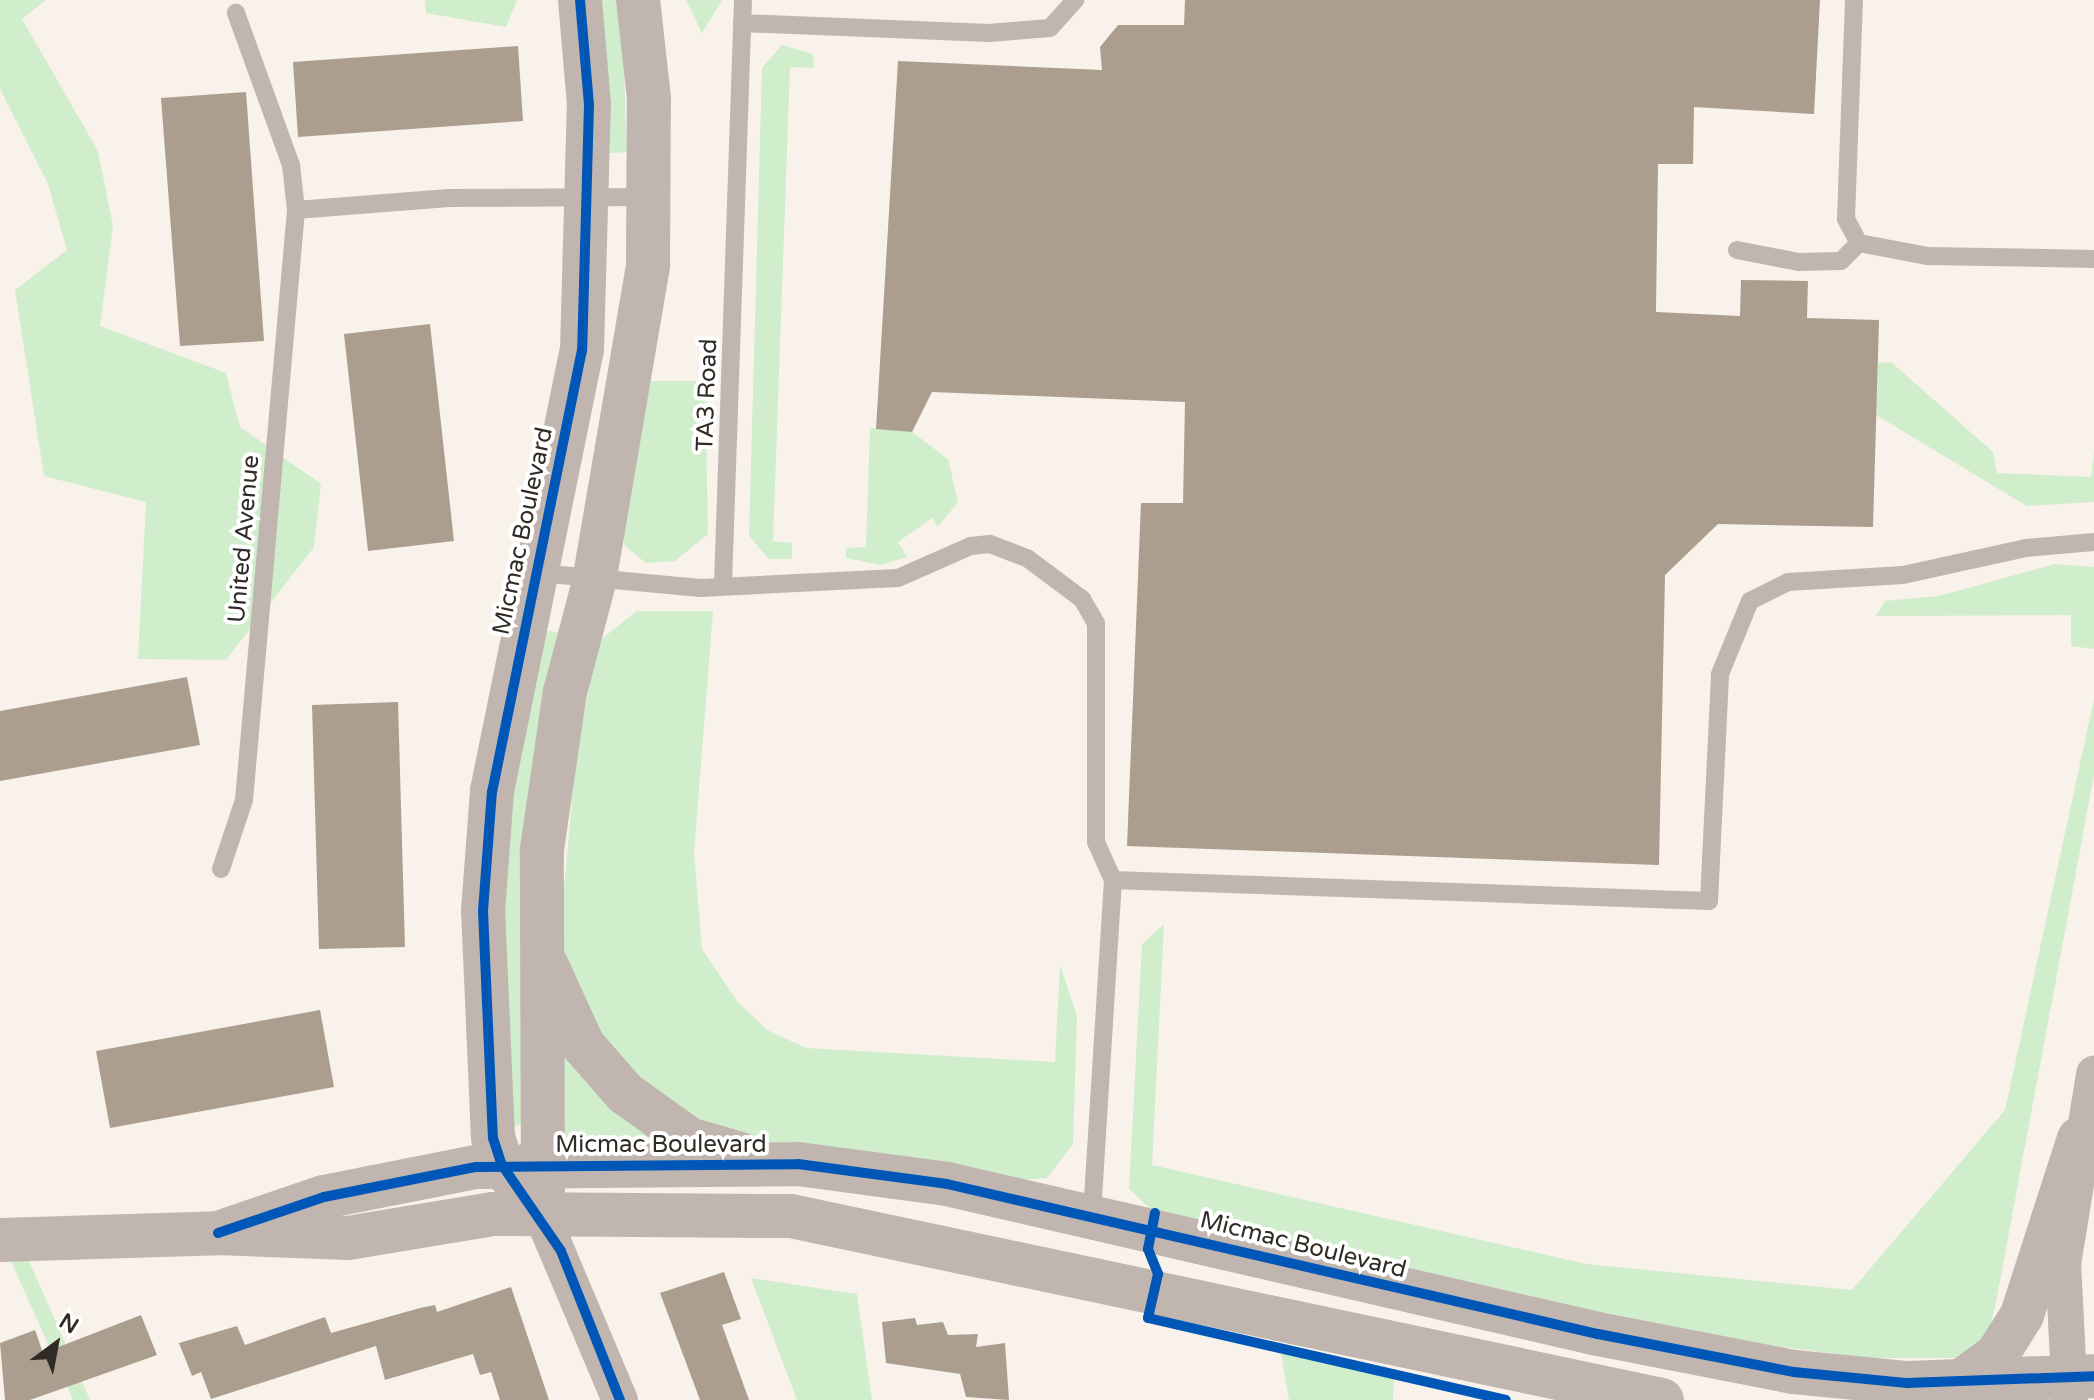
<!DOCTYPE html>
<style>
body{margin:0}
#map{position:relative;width:2094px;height:1400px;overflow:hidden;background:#f8f2eb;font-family:"Varela Round",sans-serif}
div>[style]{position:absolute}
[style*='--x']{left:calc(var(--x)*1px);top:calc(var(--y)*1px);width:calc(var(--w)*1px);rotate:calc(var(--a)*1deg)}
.green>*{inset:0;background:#d0edcc}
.building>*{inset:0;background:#ab9e8e}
.service>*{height:18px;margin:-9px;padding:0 9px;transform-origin:9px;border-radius:9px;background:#c1b5b0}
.minor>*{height:36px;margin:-18px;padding:0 18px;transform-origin:18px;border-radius:18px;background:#c1b5b0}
.tertiary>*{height:44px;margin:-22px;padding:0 22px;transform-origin:22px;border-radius:22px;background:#c1b5b0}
.cycleway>*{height:10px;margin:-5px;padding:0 5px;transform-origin:5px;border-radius:5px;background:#0057b8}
span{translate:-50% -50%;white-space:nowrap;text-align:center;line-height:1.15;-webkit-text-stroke:8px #fff;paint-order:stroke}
.street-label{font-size:24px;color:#312b26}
.north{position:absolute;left:16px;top:1304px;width:80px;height:80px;-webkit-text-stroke:6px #fff;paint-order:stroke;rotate:32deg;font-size:22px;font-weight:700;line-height:32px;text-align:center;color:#312b26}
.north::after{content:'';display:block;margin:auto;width:28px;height:36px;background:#312b26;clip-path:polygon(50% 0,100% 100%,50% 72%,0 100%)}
</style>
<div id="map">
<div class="green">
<div style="clip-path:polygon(0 0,46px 0,22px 19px,98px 151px,113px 226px,100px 326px,226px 373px,240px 427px,321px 484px,314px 547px,226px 660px,138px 659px,146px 502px,44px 476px,15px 290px,67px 250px,48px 184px,0 89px)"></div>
<div style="clip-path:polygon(425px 0,517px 0,506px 27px,426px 13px)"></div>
<div style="clip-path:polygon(597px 0,621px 0,627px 152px,610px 153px)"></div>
<div style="clip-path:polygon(686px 0,722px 0,702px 33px)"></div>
<div style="clip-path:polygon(782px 45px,813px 54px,814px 68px,790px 67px,773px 541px,792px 543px,792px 559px,769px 559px,749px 536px,762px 68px)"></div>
<div style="clip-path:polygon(1891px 362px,1993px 452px,1997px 473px,2091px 477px,2094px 452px,2094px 502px,2027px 506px,1876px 415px,1878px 363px)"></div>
<div style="clip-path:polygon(651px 381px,705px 381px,708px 534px,675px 561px,646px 563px,625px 546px,621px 527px)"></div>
<div style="clip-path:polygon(870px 428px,912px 432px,948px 459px,958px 502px,938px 527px,932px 518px,898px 542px,907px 557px,880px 565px,846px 558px,846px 548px,866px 547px)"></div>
<div style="clip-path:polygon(2055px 564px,2094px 567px,2094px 649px,2071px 646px,2071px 615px,1876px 616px,1885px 601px,1939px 596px)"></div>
<div style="clip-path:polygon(637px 611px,713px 611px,694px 853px,702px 949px,737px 1001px,767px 1030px,806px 1048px,1055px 1062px,1060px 965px,1077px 1016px,1073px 1144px,1047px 1178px,1021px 1180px,719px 1136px,632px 1082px,568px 986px,560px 934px,577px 744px,599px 641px)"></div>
<div style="clip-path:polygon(539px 629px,561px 633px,532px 1122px,514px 1126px,502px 979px,509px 788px)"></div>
<div style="clip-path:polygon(2094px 699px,2094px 775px,1996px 1302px,1989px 1332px,1962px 1358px,1868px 1358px,1707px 1337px,1155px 1213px,1129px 1189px,1142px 944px,1164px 924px,1152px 1165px,1586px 1264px,1852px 1290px,2005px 1110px)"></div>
<div style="clip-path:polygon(554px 1014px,661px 1137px,560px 1139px)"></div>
<div style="clip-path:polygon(19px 1238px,90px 1400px,73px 1400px,2px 1241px)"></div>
<div style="clip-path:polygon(751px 1278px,857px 1294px,872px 1400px,797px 1400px)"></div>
<div style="clip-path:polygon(1281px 1353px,1394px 1378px,1393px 1400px,1289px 1400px)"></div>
</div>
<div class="building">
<div style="clip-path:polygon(1185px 0,1820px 0,1814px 114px,1694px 107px,1693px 164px,1658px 164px,1656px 312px,1740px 316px,1741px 280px,1808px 281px,1807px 318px,1879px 320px,1873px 527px,1718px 524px,1665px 575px,1659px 865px,1127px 846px,1141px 503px,1183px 503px,1185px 402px,932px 392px,912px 432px,876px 429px,898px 61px,1102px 70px,1100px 47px,1118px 25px,1184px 25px)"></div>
<div style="clip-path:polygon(518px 46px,523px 121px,298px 137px,293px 62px)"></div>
<div style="clip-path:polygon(246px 92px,264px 341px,180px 346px,161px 98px)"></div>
<div style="clip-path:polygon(430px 324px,454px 541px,368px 551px,344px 334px)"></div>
<div style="clip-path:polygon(187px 677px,200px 745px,0 781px,0 711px)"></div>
<div style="clip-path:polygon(398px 702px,405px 947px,319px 949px,312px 705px)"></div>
<div style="clip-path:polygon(320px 1010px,334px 1087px,110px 1128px,96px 1051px)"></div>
<div style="clip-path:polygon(724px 1272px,741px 1319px,722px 1325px,749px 1400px,700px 1400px,660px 1293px)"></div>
<div style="clip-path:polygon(511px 1287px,549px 1400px,500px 1400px,491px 1372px,480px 1375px,473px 1354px,385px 1380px,376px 1346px,211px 1399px,201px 1372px,192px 1376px,179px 1343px,237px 1326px,245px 1345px,325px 1317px,331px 1333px,420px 1308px,435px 1305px,437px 1312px)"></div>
<div style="clip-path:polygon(141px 1315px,157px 1355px,30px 1400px,5px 1400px,0 1343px,35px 1330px,43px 1353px)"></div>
<div style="clip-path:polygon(915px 1318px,917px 1325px,943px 1322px,948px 1335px,978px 1334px,976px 1347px,1005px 1343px,1009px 1400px,966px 1397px,960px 1374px,886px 1363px,882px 1322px)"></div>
</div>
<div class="service">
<div style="--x:1854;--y:0;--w:219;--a:92.1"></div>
<div style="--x:1846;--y:219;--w:27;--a:62"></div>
<div style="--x:1859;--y:243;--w:69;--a:10.8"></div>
<div style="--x:1927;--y:256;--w:167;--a:1"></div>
<div style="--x:742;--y:23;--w:247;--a:2.3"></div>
<div style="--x:989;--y:33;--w:61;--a:-4.7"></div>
<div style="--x:1050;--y:28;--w:38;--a:-48"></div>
<div style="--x:296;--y:210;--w:153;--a:-4.5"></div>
<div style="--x:449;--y:198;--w:199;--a:-0.3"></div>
<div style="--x:1737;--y:250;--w:63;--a:11"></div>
<div style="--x:1799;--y:262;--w:42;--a:-1.4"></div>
<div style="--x:1841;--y:261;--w:25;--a:-45"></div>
<div style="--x:539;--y:573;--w:162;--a:5.3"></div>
<div style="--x:700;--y:588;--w:198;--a:-2.9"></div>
<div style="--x:898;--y:578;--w:80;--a:-23.7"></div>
<div style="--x:971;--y:546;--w:19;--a:-6"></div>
<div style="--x:990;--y:544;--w:40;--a:21"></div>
<div style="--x:1027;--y:558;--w:69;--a:36.7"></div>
<div style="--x:1082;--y:599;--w:28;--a:60"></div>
<div style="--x:1096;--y:623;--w:219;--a:90"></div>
<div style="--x:1096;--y:842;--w:42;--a:65.9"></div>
<div style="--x:1113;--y:880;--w:335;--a:93.6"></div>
<div style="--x:723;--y:584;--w:584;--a:-88.04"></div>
<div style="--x:221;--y:869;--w:73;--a:-71.6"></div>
<div style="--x:244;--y:800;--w:592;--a:-84.96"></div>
<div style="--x:296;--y:210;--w:45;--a:-96.3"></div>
<div style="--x:291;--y:165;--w:162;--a:-109.9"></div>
<div style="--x:1113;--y:880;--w:596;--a:2.02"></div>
<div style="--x:1709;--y:901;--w:227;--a:-87.2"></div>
<div style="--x:1720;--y:674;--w:79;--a:-67.7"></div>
<div style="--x:1750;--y:601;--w:42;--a:-26.6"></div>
<div style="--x:1788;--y:582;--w:115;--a:-3.5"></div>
<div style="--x:1903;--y:575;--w:126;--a:-12.4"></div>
<div style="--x:2026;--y:548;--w:68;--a:-5"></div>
</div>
<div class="minor">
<div style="--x:543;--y:1218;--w:198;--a:67.1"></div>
<div style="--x:2070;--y:1400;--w:136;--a:-92.9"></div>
<div style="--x:2063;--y:1264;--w:193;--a:-80.7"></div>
</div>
<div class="tertiary">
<div style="--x:547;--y:966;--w:87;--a:65.5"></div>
<div style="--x:583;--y:1045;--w:64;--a:48.8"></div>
<div style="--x:625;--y:1093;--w:79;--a:35.7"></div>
<div style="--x:689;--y:1139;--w:53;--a:16.4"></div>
<div style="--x:519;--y:1187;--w:28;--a:-128"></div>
<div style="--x:502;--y:1165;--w:28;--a:-108"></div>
<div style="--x:493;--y:1138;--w:227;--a:-92.5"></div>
<div style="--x:483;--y:911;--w:120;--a:-85.7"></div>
<div style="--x:492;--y:791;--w:450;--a:-78.5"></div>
<div style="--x:582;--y:350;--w:245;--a:-88.4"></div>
<div style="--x:589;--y:105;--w:105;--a:-94.9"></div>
<div style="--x:543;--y:1195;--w:346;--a:-90.2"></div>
<div style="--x:542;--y:849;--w:159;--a:-81.7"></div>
<div style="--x:565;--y:692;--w:114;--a:-75.2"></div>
<div style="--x:594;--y:582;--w:322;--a:-80.3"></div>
<div style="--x:648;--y:265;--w:166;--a:-89.7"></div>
<div style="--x:649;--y:99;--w:100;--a:-96.3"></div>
<div style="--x:218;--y:1233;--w:112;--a:-18.8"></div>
<div style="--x:324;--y:1197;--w:155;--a:-11.2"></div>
<div style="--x:476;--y:1167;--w:322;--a:-0.5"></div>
<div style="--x:798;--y:1164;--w:150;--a:7.6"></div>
<div style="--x:947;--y:1184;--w:668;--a:12.98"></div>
<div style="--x:1598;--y:1334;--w:200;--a:11"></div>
<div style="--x:1794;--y:1372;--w:114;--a:5.6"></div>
<div style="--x:1907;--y:1383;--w:187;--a:-2.1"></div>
<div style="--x:0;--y:1240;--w:218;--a:-1.8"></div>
<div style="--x:218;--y:1233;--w:130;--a:2.2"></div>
<div style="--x:348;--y:1238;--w:147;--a:-9.4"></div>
<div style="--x:493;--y:1214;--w:298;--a:0.4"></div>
<div style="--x:791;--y:1216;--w:890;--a:11.93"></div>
<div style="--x:1960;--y:1382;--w:46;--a:-36.1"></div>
<div style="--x:1997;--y:1355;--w:47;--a:-58"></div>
<div style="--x:2022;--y:1315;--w:185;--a:-72.1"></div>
</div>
<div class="cycleway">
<div style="--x:580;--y:0;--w:105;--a:85.1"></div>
<div style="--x:589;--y:105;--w:245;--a:91.6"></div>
<div style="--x:582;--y:350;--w:450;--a:101.5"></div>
<div style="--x:492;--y:791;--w:120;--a:94.3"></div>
<div style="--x:483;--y:911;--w:227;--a:87.5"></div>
<div style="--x:493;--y:1138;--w:28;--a:72"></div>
<div style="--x:502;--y:1165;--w:104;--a:55.5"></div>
<div style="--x:561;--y:1251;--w:160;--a:68.4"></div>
<div style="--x:1155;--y:1213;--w:37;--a:101"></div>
<div style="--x:1148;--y:1249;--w:27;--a:68"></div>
<div style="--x:1158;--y:1274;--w:45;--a:102.8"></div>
<div style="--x:1148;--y:1318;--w:367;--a:12.9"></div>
<div style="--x:218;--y:1233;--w:112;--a:-18.8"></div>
<div style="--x:324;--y:1197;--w:155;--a:-11.2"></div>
<div style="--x:476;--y:1167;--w:322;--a:-0.5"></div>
<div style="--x:798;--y:1164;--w:150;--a:7.6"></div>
<div style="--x:947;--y:1184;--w:668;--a:12.98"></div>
<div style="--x:1598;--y:1334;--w:200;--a:11"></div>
<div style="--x:1794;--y:1372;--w:114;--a:5.6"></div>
<div style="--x:1907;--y:1383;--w:187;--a:-2.1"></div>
</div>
<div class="street-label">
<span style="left:707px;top:395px;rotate:-88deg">TA3 Road</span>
<span style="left:523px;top:531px;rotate:-78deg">Micmac Boulevard</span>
<span style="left:244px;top:539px;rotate:-85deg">United Avenue</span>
<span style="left:661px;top:1145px">Micmac Boulevard</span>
<span style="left:1303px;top:1245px;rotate:14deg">Micmac Boulevard</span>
</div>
<div class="north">N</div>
</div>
